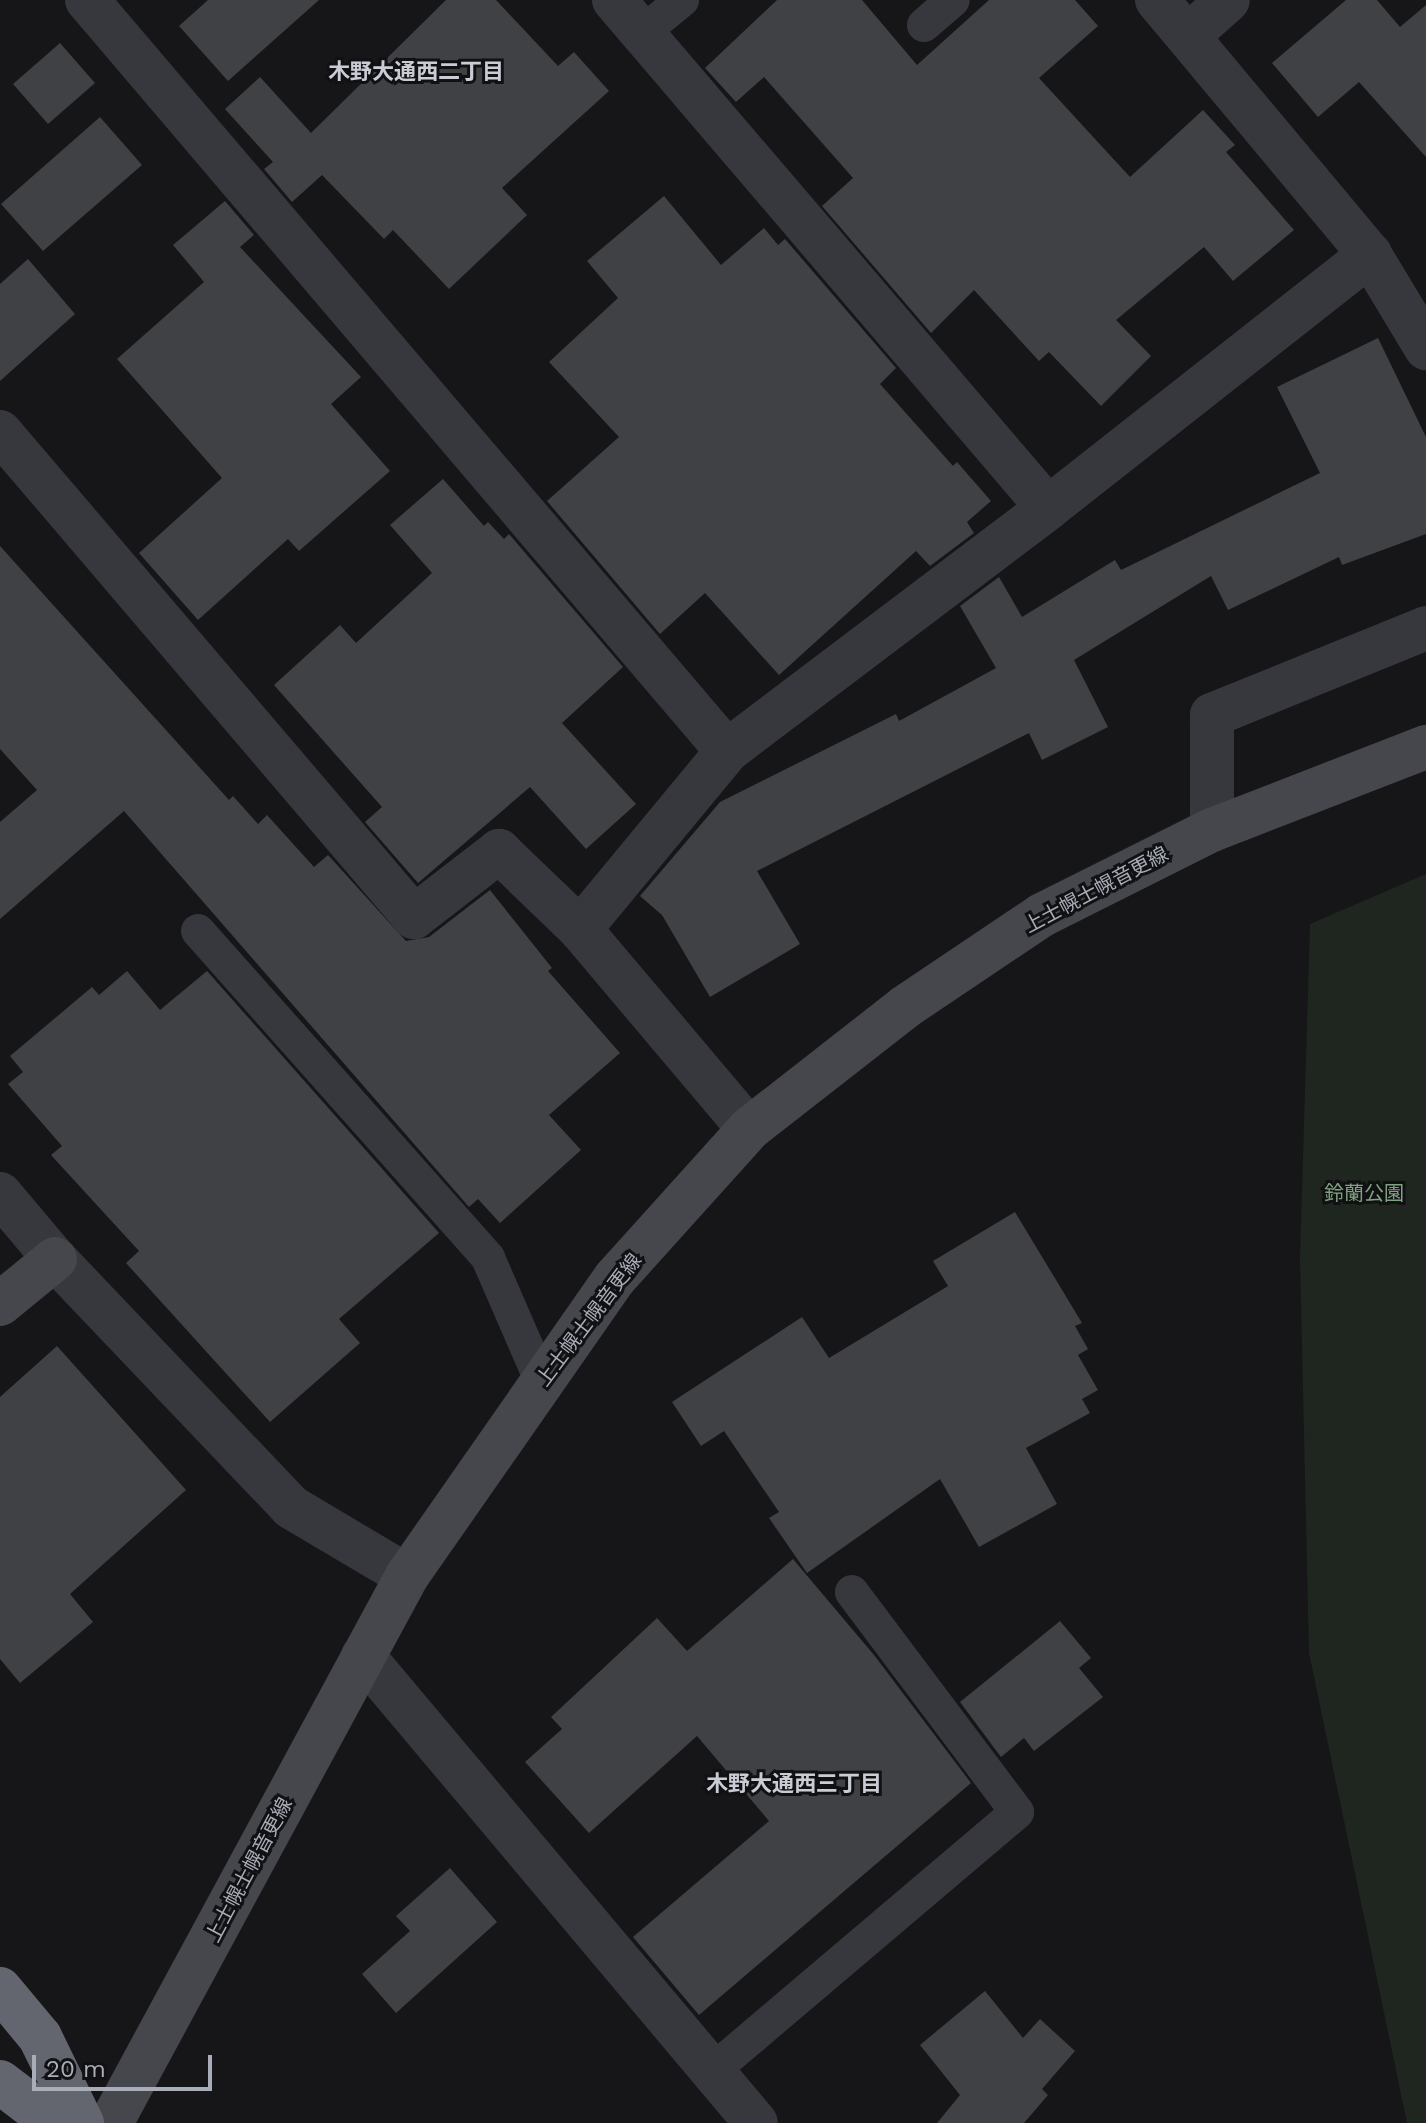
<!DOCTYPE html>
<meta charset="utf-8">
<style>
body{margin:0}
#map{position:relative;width:1426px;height:2123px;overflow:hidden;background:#161618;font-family:"Work Sans","Noto Sans JP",sans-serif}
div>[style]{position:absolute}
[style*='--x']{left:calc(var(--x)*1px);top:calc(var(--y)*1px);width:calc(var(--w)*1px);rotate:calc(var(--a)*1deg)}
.green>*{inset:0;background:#1e261f}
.building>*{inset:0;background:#404145}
.lane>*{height:34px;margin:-17px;padding:0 17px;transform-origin:17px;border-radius:17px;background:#37383d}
.street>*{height:44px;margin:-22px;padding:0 22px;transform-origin:22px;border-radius:22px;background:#37383d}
.secondary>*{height:44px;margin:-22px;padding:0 22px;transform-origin:22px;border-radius:22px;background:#45474d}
.highway>*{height:44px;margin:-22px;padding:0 22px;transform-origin:22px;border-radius:22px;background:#63666e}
span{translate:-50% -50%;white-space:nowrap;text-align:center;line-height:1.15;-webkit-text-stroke:6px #111113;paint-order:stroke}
.street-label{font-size:20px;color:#a8adb8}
.park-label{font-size:20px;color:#7fa381}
.neighbourhood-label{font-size:22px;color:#c9ccd4;font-weight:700}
.scale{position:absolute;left:32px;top:2055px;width:180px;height:36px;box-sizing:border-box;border:4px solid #a8adb8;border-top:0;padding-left:10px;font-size:24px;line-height:28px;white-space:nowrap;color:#a8adb8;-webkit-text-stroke:6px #111113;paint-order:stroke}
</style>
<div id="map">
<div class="green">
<div style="clip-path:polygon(1426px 874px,1426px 2123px,1407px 2123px,1309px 1653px,1300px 1257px,1310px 924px)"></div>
</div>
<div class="building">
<div style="clip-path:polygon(208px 0,319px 0,228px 81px,179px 26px)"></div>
<div style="clip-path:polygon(446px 0,496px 0,558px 66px,574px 52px,609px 91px,502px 188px,527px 215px,449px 289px,393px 230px,384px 239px,322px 175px,292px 202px,264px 169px,273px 162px,225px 109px,260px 77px,311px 133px)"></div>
<div style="clip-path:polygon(777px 0,862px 0,917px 65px,989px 0,1075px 0,1098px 26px,1039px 78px,1130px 177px,1203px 110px,1235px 145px,1226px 152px,1294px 230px,1233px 281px,1204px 247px,1116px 320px,1151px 356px,1101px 406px,1049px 352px,1039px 361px,974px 290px,931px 333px,822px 206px,853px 178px,764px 77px,736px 102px,705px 68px)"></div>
<div style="clip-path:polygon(1346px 0,1377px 0,1400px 27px,1426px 5px,1426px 157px,1359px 82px,1318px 117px,1272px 63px)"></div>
<div style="clip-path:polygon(60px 43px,95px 83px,48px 124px,13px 84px)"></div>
<div style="clip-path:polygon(100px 117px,142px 165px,43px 251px,1px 204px)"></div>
<div style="clip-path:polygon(664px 196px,721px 265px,764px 228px,778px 245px,785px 239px,896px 368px,880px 384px,953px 466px,957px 462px,991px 501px,967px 522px,974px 533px,930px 566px,916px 551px,779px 675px,705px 593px,660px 634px,547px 501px,619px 437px,549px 362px,618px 298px,587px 261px)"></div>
<div style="clip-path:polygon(225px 201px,254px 235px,240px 247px,361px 377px,331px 404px,390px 471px,299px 551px,288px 539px,198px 620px,139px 553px,222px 478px,117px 359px,204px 282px,173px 245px)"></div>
<div style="clip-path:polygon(28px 259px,75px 314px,0 381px,0 284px)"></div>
<div style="clip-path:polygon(1378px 338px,1426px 437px,1426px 534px,1342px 565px,1339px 557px,1228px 610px,1211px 576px,1074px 660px,1108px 727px,1042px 760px,1029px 733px,757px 871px,800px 944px,710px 997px,662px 915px,640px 896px,720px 802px,896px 714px,899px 721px,996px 668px,960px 606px,999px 577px,1022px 617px,1115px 560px,1121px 570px,1320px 473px,1277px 387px)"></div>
<div style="clip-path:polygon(443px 479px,484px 526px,488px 522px,504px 539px,509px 534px,623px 667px,562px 723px,636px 804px,586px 849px,530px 787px,418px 883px,365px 822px,382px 807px,274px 685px,340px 625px,356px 643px,432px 573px,390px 525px)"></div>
<div style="clip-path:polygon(0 546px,229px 800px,233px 796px,258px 824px,267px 815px,314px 867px,328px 855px,406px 941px,429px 937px,490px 890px,552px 968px,548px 971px,620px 1053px,549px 1115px,581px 1150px,500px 1223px,478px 1199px,469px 1207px,124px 811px,0 919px,0 822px,37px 790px,0 749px)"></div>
<div style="clip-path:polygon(127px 971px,160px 1010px,207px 971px,439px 1233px,339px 1319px,360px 1343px,270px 1422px,126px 1263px,139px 1251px,51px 1155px,62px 1146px,8px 1084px,23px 1072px,10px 1056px,92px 987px,99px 995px)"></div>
<div style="clip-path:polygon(1015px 1212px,1082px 1323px,1075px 1326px,1088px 1349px,1078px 1355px,1098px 1390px,1082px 1399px,1090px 1413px,1026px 1448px,1057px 1504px,979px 1547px,940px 1479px,807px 1573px,769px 1518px,779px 1512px,724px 1431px,701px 1446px,672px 1402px,802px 1317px,829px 1358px,948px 1286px,933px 1261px)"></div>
<div style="clip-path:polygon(57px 1346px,186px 1490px,70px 1594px,93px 1622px,20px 1683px,0 1659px,0 1397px)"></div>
<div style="clip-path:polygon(793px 1559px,874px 1655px,971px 1783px,699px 2015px,633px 1937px,769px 1821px,697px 1736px,589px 1833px,525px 1762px,562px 1729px,551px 1717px,657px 1618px,687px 1651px)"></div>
<div style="clip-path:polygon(1060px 1621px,1091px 1658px,1079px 1668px,1103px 1697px,1034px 1751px,1024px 1738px,1001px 1757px,960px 1702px)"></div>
<div style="clip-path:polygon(450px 1868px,497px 1922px,396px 2013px,362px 1974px,410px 1931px,396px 1916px)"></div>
<div style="clip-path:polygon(985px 1991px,1023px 2038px,1040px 2019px,1075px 2051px,1042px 2089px,1048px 2095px,1024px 2123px,937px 2123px,960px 2095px,920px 2045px)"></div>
</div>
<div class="lane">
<div style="--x:924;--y:25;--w:38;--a:-41"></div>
<div style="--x:642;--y:33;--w:52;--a:-39.5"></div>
<div style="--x:198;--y:931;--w:437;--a:48.4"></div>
<div style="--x:488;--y:1258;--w:135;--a:66.5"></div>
<div style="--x:712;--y:2071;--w:400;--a:-40.3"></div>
<div style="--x:1017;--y:1812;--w:275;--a:-126.9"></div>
</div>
<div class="street">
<div style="--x:87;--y:0;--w:987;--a:49.56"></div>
<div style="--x:614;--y:0;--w:668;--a:49.49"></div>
<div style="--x:1157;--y:0;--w:332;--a:50.1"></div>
<div style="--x:1370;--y:255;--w:109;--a:58.9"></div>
<div style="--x:1189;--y:35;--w:52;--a:-41.9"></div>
<div style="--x:0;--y:432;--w:638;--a:49.52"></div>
<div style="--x:414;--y:917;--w:108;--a:-37.8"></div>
<div style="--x:499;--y:851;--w:112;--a:43.9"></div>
<div style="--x:1212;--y:830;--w:115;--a:-90"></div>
<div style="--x:1212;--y:715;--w:231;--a:-22.1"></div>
<div style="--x:749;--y:1129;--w:262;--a:-130.2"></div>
<div style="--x:580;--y:929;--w:231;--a:-50.4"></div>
<div style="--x:727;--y:751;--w:403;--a:-37.1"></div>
<div style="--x:1048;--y:508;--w:410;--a:-38.2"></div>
<div style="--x:0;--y:1194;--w:85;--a:49.8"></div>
<div style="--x:55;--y:1259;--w:342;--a:46.4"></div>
<div style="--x:291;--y:1507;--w:135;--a:30.7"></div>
<div style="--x:363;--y:1656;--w:610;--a:49.92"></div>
</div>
<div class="secondary">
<div style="--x:0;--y:1304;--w:71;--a:-39.3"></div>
<div style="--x:111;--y:2123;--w:622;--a:-61.58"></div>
<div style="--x:407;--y:1576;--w:363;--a:-55.1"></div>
<div style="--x:615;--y:1278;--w:200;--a:-48"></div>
<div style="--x:749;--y:1129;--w:198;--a:-38"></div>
<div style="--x:905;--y:1007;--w:165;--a:-33.9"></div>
<div style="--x:1042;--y:915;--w:190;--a:-26.6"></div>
<div style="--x:1212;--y:830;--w:230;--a:-21.2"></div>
</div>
<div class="highway">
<div style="--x:0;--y:1989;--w:62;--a:50.2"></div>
<div style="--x:40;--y:2037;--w:96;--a:64"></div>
<div style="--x:0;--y:2082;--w:68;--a:37.2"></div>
</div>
<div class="street-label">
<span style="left:1096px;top:890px;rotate:-28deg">上士幌士幌音更線</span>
<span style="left:589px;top:1320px;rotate:-53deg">上士幌士幌音更線</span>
<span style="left:249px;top:1870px;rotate:-62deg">上士幌士幌音更線</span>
</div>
<div class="park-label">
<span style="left:1364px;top:1193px">鈴蘭公園</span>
</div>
<div class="neighbourhood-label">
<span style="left:416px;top:72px">木野大通西二丁目</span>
<span style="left:794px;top:1784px">木野大通西三丁目</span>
</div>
<div class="scale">20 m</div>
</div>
